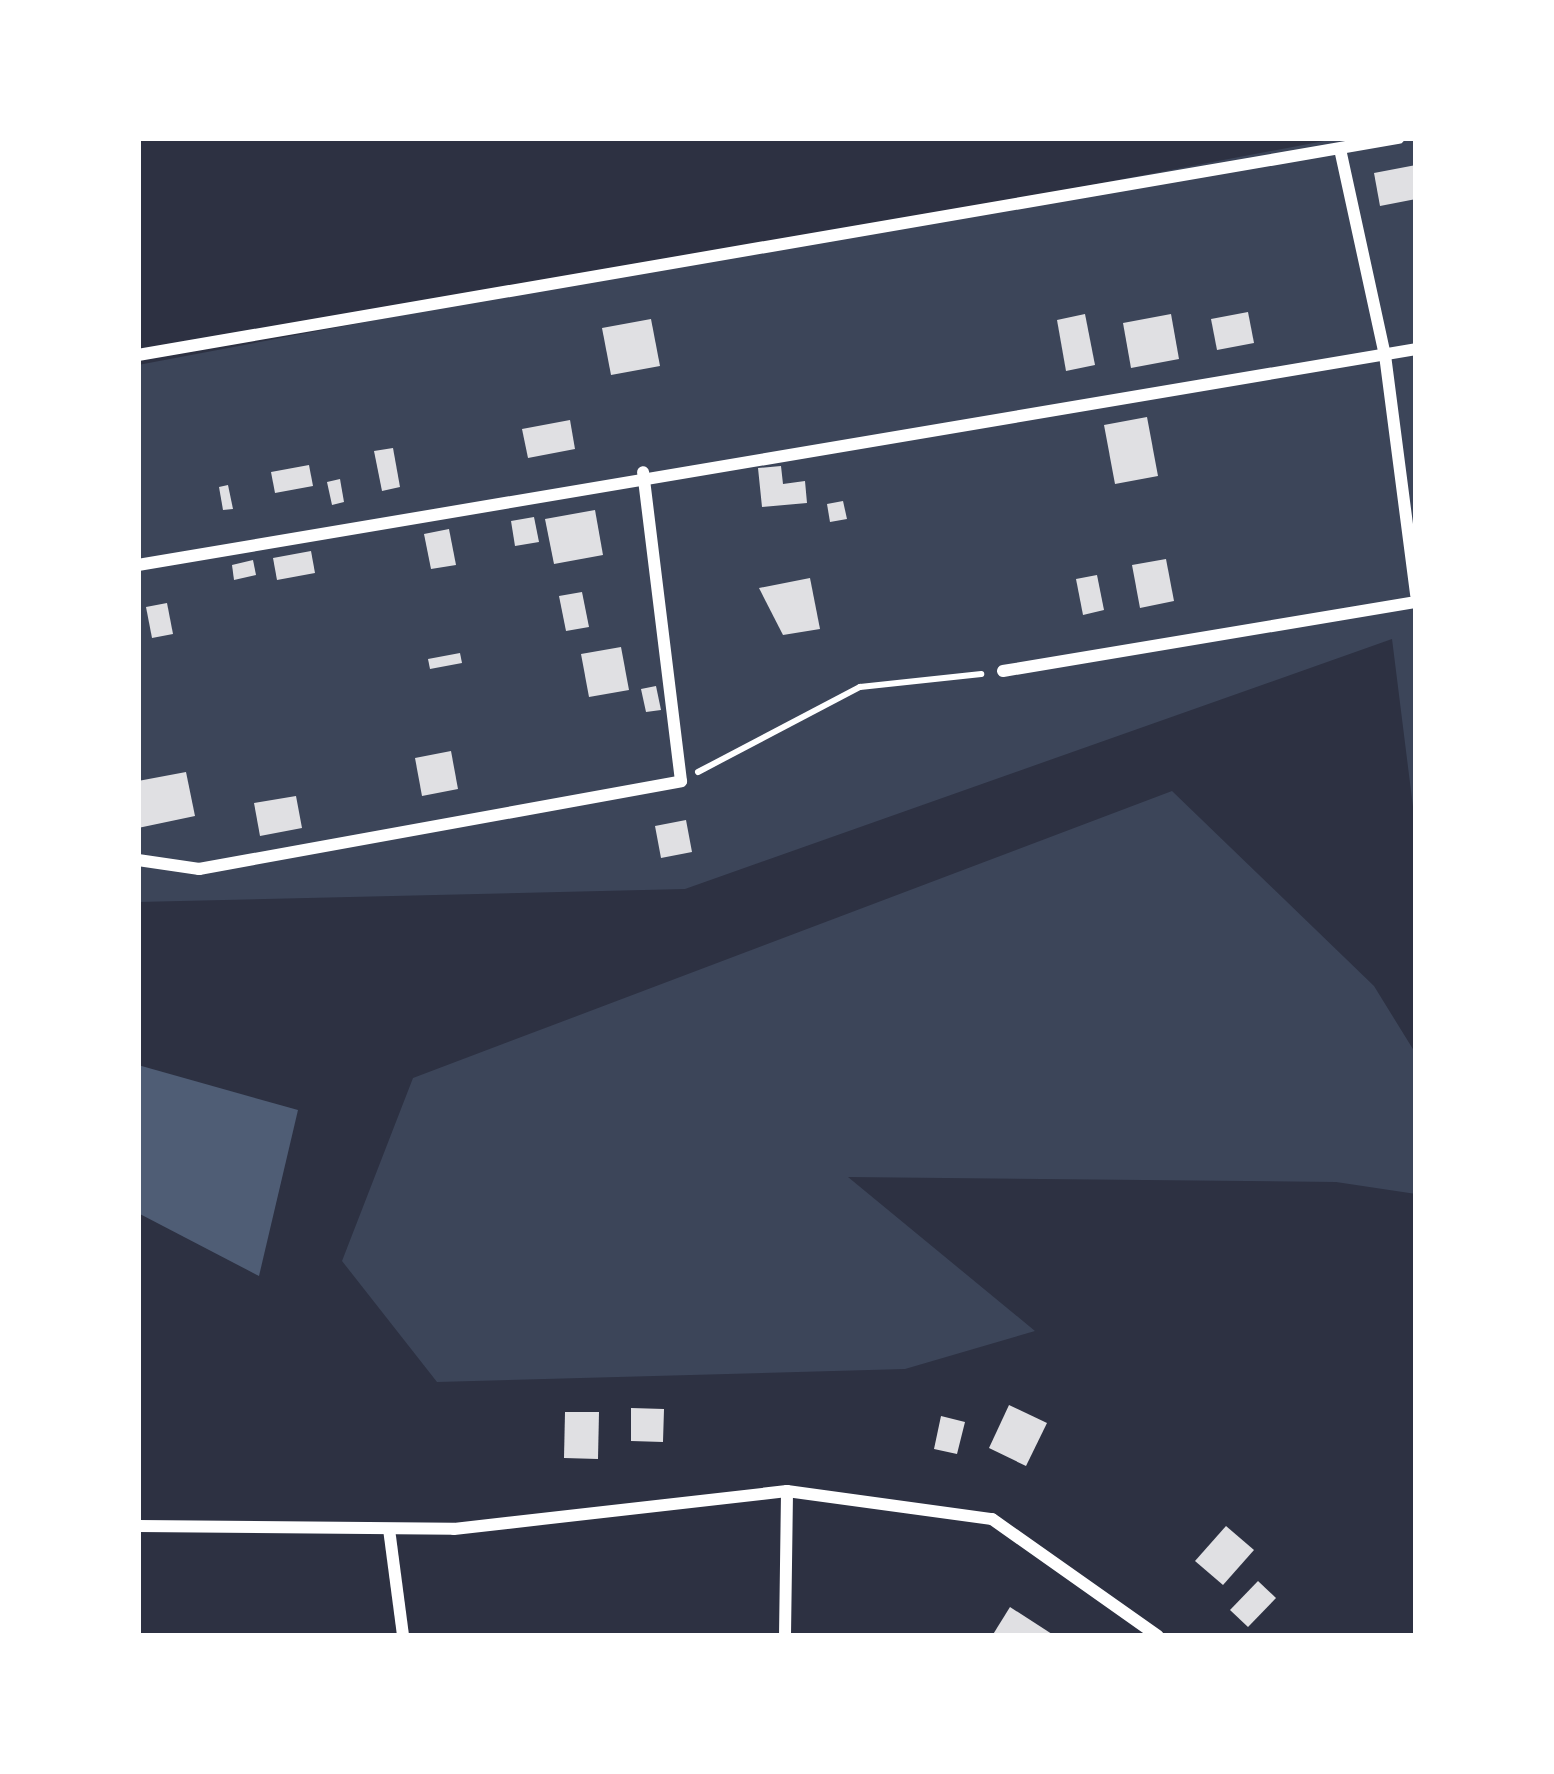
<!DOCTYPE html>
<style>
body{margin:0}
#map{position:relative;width:1554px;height:1774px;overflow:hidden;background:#2d3142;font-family:Ubuntu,sans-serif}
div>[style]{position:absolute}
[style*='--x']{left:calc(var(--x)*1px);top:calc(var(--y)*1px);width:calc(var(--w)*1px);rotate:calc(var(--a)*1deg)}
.green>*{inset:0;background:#3c4559}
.water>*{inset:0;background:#4f5d75}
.building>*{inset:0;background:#e0e0e3}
.path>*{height:6px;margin:-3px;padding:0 3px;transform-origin:3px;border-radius:3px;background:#fff}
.minor>*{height:12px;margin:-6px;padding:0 6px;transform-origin:6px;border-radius:6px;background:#fff}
span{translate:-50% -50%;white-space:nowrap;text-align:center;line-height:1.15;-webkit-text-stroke:12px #fff;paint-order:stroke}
.frame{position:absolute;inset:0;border:141px solid #fff;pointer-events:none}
</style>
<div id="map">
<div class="green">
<div style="clip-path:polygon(1340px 138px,1416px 138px,1416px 831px,1392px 639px,685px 889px,138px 902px,138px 365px)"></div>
<div style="clip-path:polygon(1172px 791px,1374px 986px,1416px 1054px,1416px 1194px,1336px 1182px,848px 1177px,1035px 1331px,905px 1369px,437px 1382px,342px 1261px,413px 1078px)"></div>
</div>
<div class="water">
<div style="clip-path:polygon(138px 1065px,298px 1110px,259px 1276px,138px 1213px)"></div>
</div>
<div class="building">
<div style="clip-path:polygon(1416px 165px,1416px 199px,1380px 206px,1374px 173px)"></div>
<div style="clip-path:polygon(1248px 312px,1254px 343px,1217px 350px,1211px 319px)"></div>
<div style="clip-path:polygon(1085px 314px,1095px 365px,1066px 371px,1057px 320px)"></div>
<div style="clip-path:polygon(1171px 314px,1179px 359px,1131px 368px,1123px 323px)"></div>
<div style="clip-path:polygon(651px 319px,660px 366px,611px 375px,602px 328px)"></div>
<div style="clip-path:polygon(1147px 417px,1158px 476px,1115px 484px,1104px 425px)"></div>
<div style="clip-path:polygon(570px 420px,575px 449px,528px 458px,522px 429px)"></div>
<div style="clip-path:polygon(393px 448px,400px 487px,382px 491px,374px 451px)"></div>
<div style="clip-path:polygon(309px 465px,313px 486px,275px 493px,271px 472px)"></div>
<div style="clip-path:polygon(781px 466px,783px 484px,805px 481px,807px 503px,762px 507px,758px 468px)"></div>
<div style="clip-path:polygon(340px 479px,344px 502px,332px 505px,327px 482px)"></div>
<div style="clip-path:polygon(228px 485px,233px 509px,223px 510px,219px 487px)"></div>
<div style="clip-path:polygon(843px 501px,847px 519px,830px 522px,827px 504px)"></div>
<div style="clip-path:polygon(595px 510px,603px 555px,554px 564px,545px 519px)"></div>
<div style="clip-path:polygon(534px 517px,539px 542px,515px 546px,511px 521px)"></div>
<div style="clip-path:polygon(449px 529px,456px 565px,431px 569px,424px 534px)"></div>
<div style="clip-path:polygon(311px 551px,315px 573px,277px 580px,273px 558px)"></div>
<div style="clip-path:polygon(1166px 559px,1174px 601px,1140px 608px,1132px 565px)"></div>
<div style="clip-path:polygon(253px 560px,256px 575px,234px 580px,232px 565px)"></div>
<div style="clip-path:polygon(1097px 575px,1104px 610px,1083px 615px,1076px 579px)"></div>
<div style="clip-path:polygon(810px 578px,820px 629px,783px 635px,759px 588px)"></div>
<div style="clip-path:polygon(582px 592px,589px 627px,566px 631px,559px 596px)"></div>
<div style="clip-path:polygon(167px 603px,173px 634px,152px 638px,146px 607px)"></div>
<div style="clip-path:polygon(621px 647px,629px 690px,589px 697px,581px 654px)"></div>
<div style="clip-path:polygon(460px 653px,462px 663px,430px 669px,428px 659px)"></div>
<div style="clip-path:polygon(656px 686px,661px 710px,646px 712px,641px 689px)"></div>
<div style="clip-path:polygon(451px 751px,458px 789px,422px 796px,415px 758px)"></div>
<div style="clip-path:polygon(186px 772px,195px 816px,138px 828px,138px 781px)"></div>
<div style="clip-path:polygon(296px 796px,302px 828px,260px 836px,254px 803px)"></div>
<div style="clip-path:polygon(686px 820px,692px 852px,661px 858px,655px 826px)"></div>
<div style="clip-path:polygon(1009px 1405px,1047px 1423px,1026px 1466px,989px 1448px)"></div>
<div style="clip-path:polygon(631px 1408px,664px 1409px,663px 1442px,631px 1441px)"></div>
<div style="clip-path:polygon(565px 1412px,599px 1412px,598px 1459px,564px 1458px)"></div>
<div style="clip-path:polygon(941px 1416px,965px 1422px,957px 1454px,934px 1449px)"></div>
<div style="clip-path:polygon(1226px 1526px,1254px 1550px,1223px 1585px,1195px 1561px)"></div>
<div style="clip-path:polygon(1258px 1581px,1276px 1598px,1248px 1627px,1230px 1610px)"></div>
<div style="clip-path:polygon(1010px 1607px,1055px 1636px,992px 1636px)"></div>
</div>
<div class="path">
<div style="--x:698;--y:772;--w:183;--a:-27.7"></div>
<div style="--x:860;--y:687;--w:122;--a:-6.1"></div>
</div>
<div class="minor">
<div style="--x:1340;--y:149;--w:211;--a:77.7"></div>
<div style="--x:1385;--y:355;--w:242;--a:82.6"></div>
<div style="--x:138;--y:355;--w:1279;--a:-9.77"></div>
<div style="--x:138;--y:565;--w:1296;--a:-9.59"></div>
<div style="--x:1003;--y:671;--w:419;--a:-9.5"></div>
<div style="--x:138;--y:860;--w:62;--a:8.4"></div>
<div style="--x:199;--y:869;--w:490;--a:-10.3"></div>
<div style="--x:681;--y:781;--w:311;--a:-97"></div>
<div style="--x:138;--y:1526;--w:316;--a:0.5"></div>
<div style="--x:454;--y:1529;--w:335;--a:-6.5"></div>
<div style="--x:787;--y:1491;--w:207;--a:7.8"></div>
<div style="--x:992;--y:1519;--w:203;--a:35.2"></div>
<div style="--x:389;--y:1529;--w:108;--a:82.5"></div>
<div style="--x:785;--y:1636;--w:145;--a:-89.2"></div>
</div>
<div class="frame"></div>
</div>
